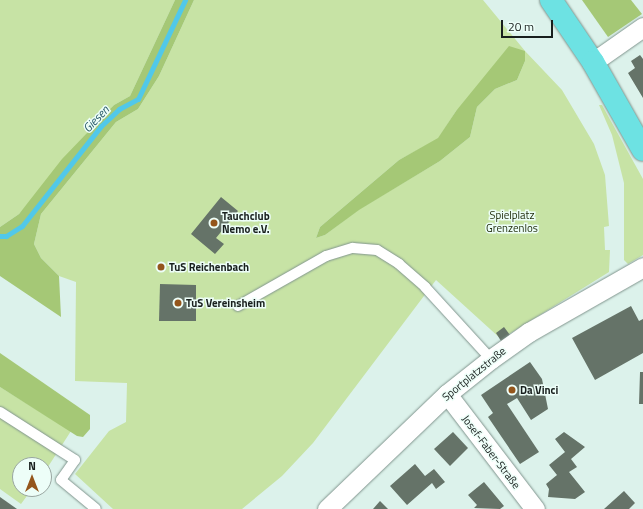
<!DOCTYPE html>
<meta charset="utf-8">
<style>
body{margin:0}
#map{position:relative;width:643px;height:509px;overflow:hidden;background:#dcf2eb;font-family:"Titillium Web",sans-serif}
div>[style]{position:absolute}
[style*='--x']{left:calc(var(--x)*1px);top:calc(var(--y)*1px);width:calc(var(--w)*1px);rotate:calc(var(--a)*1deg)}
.green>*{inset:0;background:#c7e3a5}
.forest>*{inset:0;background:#a5c876}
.stream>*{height:5px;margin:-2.5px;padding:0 2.5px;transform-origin:2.5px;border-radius:2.5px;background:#51c8e9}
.building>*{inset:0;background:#657368}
.roads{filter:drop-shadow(0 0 1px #81958e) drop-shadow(0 0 1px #81958e)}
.service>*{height:10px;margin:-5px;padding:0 5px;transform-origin:5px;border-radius:5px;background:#fff}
.minor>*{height:19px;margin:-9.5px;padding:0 9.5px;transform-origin:9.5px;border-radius:9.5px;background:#fff}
.primary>*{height:22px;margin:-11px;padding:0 11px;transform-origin:11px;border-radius:11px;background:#6de2e3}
.dots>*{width:11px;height:11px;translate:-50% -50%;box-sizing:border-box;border:2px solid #edfef8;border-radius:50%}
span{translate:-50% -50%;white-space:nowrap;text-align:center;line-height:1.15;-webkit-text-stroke:3px #edfef8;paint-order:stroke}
.park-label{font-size:11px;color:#212e0c}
.poi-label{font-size:11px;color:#181f1d;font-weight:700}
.left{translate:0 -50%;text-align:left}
.street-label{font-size:11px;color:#181f1d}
.water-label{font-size:12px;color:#2b5c6b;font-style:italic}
.north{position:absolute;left:12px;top:457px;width:40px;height:40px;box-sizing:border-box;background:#edfef8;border:1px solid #98a5a0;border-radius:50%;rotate:0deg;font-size:11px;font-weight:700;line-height:16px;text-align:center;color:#181f1d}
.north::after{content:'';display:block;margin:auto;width:14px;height:18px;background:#94561c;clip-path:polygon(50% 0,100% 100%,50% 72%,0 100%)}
.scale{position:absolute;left:501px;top:20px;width:52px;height:18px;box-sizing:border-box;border:2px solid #181f1d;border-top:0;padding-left:5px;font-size:12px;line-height:14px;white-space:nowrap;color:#181f1d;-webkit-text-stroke:3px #edfef8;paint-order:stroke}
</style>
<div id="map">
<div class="green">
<div style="clip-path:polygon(0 0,175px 0,130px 96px,114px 105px,19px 214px,0 227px)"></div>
<div style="clip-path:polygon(evenodd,194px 0,483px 0,525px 51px,562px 90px,594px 144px,605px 175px,609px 226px,604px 227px,605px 250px,610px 250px,609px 272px,501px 339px,436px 280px,313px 443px,282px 476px,242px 509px,113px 509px,75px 474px,109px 431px,126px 422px,127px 383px,75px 381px,76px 282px,59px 276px,41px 258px,34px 244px,41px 214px,116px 122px,138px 109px,159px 76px,194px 0,525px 61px,517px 80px,495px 89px,477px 107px,470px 137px,440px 161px,358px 210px,325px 235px,316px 238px,320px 227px,399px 160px,438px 139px,456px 111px,525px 61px)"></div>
<div style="clip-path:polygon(599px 105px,602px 105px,643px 179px,643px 255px,628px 264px,624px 260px,624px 183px,612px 135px)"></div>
<div style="clip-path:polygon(0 387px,71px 431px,44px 473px,44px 465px,20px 465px,20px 489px,32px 489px,21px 504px,0 489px)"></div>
</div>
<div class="forest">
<div style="clip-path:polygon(175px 0,194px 0,159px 76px,138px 109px,116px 122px,41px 214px,34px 244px,41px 258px,59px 276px,61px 317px,0 276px,0 227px,19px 214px,62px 159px,114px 105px,130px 96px)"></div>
<div style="clip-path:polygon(582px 0,631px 0,642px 14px,608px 37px)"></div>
<div style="clip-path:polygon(509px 46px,525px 51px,525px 61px,517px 80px,495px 89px,477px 107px,470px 137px,440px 161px,359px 210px,325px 235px,316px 238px,320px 227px,399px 160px,438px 138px,456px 111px)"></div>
<div style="clip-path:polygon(0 353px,90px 415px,90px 429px,83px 437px,77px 436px,0 387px)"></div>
</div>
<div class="stream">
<div style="--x:0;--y:236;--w:6;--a:0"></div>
<div style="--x:6;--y:236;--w:19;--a:-32"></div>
<div style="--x:22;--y:226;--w:127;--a:-51.7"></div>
<div style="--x:101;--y:126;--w:25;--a:-43"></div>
<div style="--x:119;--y:109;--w:21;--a:-28"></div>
<div style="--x:138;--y:99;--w:110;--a:-64.6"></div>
</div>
<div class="building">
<div style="clip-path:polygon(640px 55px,643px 59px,643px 98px,628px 73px,635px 68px,631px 61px)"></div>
<div style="clip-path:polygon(221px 197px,238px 211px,216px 238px,224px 244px,215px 254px,191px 234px)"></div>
<div style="clip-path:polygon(160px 284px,196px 285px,196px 321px,159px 321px)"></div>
<div style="clip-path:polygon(631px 306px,639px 321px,643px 319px,643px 353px,595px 380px,572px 338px)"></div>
<div style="clip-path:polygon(504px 327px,510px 335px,501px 341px,496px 333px)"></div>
<div style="clip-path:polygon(530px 362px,542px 379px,548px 409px,531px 420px,517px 398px,507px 404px,539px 452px,520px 464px,488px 417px,493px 413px,481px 395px)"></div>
<div style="clip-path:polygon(640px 372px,643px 372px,643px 404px,639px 404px)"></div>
<div style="clip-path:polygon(453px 432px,468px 448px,450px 466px,434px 449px)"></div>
<div style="clip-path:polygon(564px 432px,585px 447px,571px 459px,577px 467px,569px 472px,585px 492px,575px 499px,548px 497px,549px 489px,546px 484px,557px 475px,549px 465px,565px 452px,555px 439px)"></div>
<div style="clip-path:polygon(415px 464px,425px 476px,434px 469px,445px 482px,436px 489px,432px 483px,407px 505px,390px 486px)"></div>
<div style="clip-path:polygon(484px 482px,504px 506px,500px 509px,474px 508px,477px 505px,468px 495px)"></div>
<div style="clip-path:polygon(624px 491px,635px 503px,629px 509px,604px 509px)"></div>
<div style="clip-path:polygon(0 497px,17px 509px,0 509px)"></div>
<div style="clip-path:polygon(380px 501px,388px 509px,373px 509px)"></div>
</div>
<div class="roads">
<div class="service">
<div style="--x:238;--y:306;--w:101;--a:-29.6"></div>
<div style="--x:326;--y:256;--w:28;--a:-17"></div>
<div style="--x:353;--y:248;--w:24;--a:5"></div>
<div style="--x:377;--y:250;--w:26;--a:32"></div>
<div style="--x:399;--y:264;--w:35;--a:41"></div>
<div style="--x:425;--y:287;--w:98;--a:47.5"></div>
<div style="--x:0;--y:412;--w:89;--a:32.6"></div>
<div style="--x:75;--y:460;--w:24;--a:125"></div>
<div style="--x:61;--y:480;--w:45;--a:39.6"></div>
</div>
<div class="minor">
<div style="--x:593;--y:62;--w:61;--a:-35"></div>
<div style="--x:447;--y:394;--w:145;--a:52.6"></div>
<div style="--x:327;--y:509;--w:166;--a:-43.8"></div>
<div style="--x:447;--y:394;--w:56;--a:-38.5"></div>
<div style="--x:491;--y:359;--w:47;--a:-35.4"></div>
<div style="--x:529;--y:332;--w:131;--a:-29.7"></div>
</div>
<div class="primary">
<div style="--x:551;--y:0;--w:75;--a:55.9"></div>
<div style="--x:593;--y:62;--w:101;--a:60.4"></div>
</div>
</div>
<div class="dots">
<div style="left:214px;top:223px;background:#94561c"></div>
<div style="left:161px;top:267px;background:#94561c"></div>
<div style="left:178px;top:303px;background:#94561c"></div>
<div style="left:512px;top:390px;background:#94561c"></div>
</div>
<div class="park-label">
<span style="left:512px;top:222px">Spielplatz<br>Grenzenlos</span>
</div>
<div class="poi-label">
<span class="left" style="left:222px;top:223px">Tauchclub<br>Nemo e.V.</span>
<span class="left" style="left:169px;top:267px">TuS Reichenbach</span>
<span class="left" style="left:186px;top:303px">TuS Vereinsheim</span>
<span class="left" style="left:520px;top:390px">Da Vinci</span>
</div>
<div class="street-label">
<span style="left:474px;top:374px;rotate:-39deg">Sportplatzstraße</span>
<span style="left:491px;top:452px;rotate:53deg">Josef-Faber-Straße</span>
</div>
<div class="water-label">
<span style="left:96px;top:119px;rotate:-47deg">Giesen</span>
</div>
<div class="north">N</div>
<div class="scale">20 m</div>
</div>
